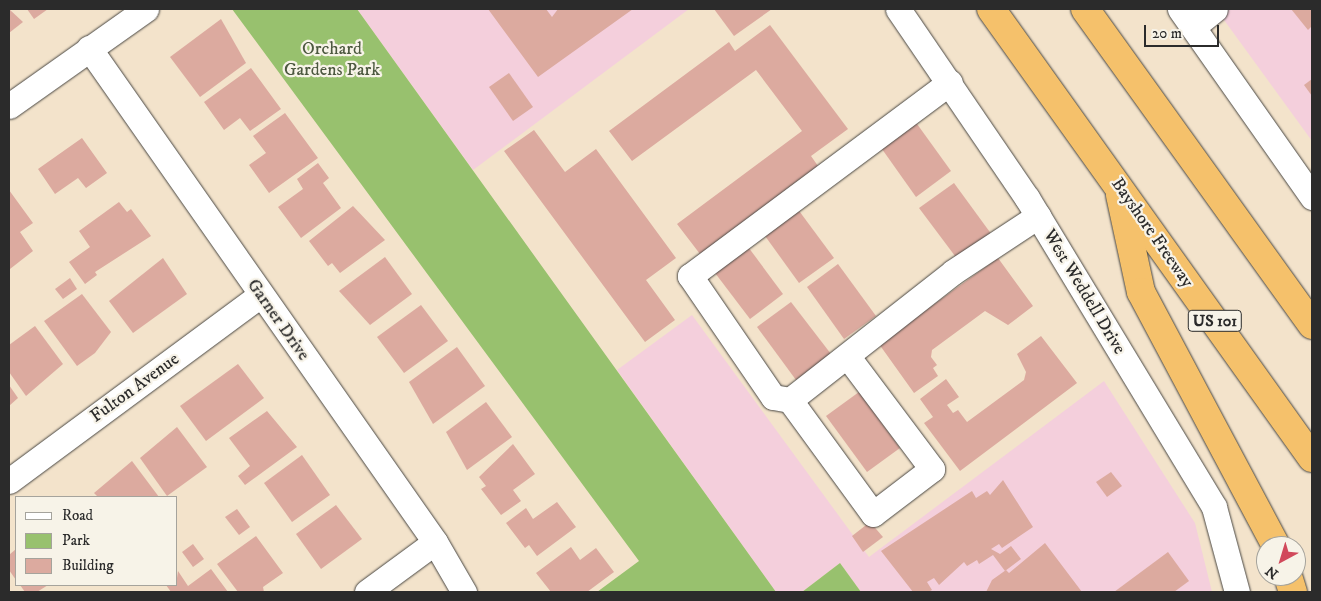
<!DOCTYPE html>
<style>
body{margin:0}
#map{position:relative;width:1321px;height:601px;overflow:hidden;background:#f3e3cb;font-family:"IM FELL DW Pica",serif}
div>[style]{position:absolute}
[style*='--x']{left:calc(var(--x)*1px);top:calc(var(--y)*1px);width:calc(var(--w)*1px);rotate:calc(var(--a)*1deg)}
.built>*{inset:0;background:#f4cfdc}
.green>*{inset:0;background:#98c16e}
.building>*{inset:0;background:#dcaa9f}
.roads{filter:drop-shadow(0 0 1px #494743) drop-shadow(0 0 1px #494743)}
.minor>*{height:25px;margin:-12.5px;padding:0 12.5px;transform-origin:12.5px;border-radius:12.5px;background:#fff}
.highway>*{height:28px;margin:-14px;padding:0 14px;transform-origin:14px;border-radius:14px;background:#f5c16b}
span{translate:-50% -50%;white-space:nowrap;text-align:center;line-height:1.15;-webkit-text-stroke:4.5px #f7f3e8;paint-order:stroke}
.shield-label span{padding:1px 4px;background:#f7f3e8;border:1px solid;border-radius:4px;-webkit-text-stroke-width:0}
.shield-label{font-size:16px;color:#2b2b2b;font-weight:700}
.park-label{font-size:18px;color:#4c583f}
.street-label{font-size:18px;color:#2b2b2b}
.frame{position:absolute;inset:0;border:10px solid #2b2b2b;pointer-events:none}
.legend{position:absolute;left:15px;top:496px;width:162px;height:90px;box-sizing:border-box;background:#f7f3e8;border:1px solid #a5a39c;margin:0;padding:6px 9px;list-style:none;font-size:15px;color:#2b2b2b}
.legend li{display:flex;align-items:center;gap:10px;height:25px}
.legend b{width:25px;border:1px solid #a5a39c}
.north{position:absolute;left:1256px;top:536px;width:50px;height:50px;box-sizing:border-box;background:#f7f3e8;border:1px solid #a5a39c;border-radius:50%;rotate:219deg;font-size:14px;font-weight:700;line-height:20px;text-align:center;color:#2b2b2b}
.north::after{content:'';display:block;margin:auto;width:18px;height:22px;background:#d1495b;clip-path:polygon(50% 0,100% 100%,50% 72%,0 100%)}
.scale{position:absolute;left:1144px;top:25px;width:75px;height:22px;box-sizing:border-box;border:2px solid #2b2b2b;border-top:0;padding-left:6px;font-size:15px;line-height:18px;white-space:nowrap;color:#2b2b2b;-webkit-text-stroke:4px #f7f3e8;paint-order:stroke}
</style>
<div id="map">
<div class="built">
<div style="clip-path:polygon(357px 9px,689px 9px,473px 170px)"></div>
<div style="clip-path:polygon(1216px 9px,1312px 9px,1312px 141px)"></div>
<div style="clip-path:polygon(692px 315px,869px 557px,1104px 381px,1195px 523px,1212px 592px,861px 592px,840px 563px,802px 592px,776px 592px,617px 370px)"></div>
</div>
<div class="green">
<div style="clip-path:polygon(232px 9px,357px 9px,776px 592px,597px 592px,639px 561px)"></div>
<div style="clip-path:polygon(840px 563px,861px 592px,802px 592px)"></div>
</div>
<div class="building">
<div style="clip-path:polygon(9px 9px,23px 22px,9px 33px)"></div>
<div style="clip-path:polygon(27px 9px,48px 9px,34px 19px)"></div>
<div style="clip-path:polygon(488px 9px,546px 9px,552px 17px,558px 9px,633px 9px,538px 77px)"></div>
<div style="clip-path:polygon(714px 9px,772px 9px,734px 36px)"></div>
<div style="clip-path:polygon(1291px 9px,1312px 9px,1312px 26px,1308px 30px)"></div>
<div style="clip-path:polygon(221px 19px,246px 63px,200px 97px,170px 57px)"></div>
<div style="clip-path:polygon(770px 25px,848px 129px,811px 156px,818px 166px,700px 254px,677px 224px,802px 131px,756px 70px,632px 161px,609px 131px,729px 42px,735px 51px)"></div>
<div style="clip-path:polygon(251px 68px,281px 109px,250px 131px,240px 118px,224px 130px,204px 102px)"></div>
<div style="clip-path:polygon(509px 73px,533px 107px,513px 121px,489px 87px)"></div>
<div style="clip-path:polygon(1312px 79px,1312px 96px,1304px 85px)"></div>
<div style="clip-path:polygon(285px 113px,318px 158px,269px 193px,249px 165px,266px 153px,253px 136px)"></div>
<div style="clip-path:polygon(912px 117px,951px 171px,916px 197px,877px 142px)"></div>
<div style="clip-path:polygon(534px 130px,565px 172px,596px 149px,676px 258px,646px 280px,675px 320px,645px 342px,504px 151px)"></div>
<div style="clip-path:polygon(82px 138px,107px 173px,86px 188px,78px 178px,55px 194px,38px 169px)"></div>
<div style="clip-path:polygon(318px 163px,329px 178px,323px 183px,341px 208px,301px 238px,278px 207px,303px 189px,297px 179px)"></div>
<div style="clip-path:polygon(954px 183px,992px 235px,958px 260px,919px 208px)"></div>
<div style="clip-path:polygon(9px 190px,33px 223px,20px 232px,33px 251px,10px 269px)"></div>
<div style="clip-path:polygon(119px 202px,127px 212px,131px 209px,151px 236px,95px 272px,97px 275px,85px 284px,69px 262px,90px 247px,79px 231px)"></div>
<div style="clip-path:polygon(794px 204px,834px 258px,799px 283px,760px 229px)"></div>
<div style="clip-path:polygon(353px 206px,385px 240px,340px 273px,332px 263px,328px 266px,309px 241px)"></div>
<div style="clip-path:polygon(743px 240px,783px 294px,750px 319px,709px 265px)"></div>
<div style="clip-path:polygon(385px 257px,412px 294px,370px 325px,339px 291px)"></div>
<div style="clip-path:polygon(163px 258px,187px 294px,133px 333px,109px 301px)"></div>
<div style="clip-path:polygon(998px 258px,1033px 306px,1008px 325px,985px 311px,932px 350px,931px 357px,937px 365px,933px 368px,938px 376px,914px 393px,879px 344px)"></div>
<div style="clip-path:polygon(838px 264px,876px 316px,844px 339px,807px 287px)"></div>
<div style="clip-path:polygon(70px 278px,77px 289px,63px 299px,55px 289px)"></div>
<div style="clip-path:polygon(82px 294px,111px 332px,95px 353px,77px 366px,44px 321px)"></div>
<div style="clip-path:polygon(791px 302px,831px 354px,796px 380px,757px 327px)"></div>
<div style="clip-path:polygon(421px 305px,448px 341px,404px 373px,377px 337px)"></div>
<div style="clip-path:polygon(35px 326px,63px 364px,26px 396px,9px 372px,9px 345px)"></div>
<div style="clip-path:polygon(1041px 336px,1077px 383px,960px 471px,924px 423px,933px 417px,920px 399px,946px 379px,959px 397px,947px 405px,953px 413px,958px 410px,967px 422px,1024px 380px,1026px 372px,1017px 354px)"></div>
<div style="clip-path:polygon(457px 347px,485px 386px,433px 424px,409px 382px)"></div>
<div style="clip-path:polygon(238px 364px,264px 398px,206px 441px,180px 406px)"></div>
<div style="clip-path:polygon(9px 385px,18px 398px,9px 406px)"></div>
<div style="clip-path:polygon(859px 392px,900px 448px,867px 472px,826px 416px)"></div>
<div style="clip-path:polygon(486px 402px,512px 437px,467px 470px,446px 432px)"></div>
<div style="clip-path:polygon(267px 411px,297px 447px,245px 485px,238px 476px,250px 466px,229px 438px)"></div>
<div style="clip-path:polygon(177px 427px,207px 467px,167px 496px,140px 458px)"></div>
<div style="clip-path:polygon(513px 444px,535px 474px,513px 490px,521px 501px,501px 515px,481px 489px,486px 486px,479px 477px)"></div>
<div style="clip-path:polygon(302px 455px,330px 495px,292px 522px,264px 483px)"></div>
<div style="clip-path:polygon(132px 461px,159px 497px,98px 497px,94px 493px)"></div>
<div style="clip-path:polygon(1111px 472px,1122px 486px,1107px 497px,1096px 482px)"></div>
<div style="clip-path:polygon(1003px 480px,1033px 527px,1002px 548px,999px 544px,991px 549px,1000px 554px,1011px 546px,1021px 559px,1005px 571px,993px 555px,979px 564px,977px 560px,967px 566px,964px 562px,939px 585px,934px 578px,927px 582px,932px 590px,928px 592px,913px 592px,881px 551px,972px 491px,976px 498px,987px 491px,990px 495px)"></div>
<div style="clip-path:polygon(557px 502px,576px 527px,537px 556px,529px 545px,525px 548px,506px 523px,526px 508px,533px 519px)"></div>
<div style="clip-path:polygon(336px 505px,362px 539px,321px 569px,296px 534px)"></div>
<div style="clip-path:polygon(237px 509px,250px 527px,239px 535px,225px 517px)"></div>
<div style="clip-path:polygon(870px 522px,883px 537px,863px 552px,852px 536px)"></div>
<div style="clip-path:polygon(256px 536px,283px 573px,263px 587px,264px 592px,238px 592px,217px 564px)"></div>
<div style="clip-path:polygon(1045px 543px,1082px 592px,986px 592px,992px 580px,1006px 570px,1009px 573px)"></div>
<div style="clip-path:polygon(193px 544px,204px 559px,193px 567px,182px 552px)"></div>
<div style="clip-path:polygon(571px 547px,580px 560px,596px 548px,614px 572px,587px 592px,551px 592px,536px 573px)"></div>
<div style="clip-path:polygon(16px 549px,16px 580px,9px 570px,9px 555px)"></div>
<div style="clip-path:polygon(1168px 552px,1189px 581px,1174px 592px,1114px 592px)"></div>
<div style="clip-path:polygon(211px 569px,228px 592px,171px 592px,166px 585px,176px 585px,178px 571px,188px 586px)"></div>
<div style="clip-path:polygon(20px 585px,48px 585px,37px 592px,25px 592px)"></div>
</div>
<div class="roads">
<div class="minor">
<div style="--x:898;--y:9;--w:229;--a:55.7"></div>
<div style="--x:1027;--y:198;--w:361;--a:58.8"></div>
<div style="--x:1214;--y:507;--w:88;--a:74.9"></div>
<div style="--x:1180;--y:9;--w:230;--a:54.9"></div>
<div style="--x:1193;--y:27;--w:28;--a:-39"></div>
<div style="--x:89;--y:48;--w:603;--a:54.99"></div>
<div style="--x:435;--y:542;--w:58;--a:59.9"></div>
<div style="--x:9;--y:106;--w:168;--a:-35.3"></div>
<div style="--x:848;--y:357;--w:140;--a:53.1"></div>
<div style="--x:932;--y:469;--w:74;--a:142.7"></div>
<div style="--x:873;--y:514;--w:141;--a:-126.1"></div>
<div style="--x:790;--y:400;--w:207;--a:-38.1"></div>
<div style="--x:953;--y:272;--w:102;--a:-33.4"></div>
<div style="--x:790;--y:400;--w:17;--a:-170"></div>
<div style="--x:773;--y:397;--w:147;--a:-124.4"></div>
<div style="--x:690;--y:276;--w:324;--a:-36.7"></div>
<div style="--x:9;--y:481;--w:312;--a:-36.5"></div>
<div style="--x:367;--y:592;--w:84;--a:-36.3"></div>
</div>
<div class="highway">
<div style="--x:991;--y:9;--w:552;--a:54.44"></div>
<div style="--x:1085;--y:9;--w:389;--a:54.3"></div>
<div style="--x:1120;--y:195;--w:99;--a:77.8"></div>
<div style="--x:1141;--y:292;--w:288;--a:62"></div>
<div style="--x:1288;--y:576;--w:17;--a:73"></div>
</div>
</div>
<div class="shield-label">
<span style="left:1215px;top:321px">US 101</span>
</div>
<div class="park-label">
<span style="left:332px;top:60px">Orchard<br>Gardens Park</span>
</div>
<div class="street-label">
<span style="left:1152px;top:233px;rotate:55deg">Bayshore Freeway</span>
<span style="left:1084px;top:292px;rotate:59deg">West Weddell Drive</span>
<span style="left:278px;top:320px;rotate:55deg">Garner Drive</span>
<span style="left:135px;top:388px;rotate:-36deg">Fulton Avenue</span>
</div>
<div class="frame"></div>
<ul class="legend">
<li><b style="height:6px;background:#fff"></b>Road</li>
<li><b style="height:14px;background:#98c16e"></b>Park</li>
<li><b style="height:14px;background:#dcaa9f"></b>Building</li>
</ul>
<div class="north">N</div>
<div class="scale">20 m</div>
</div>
